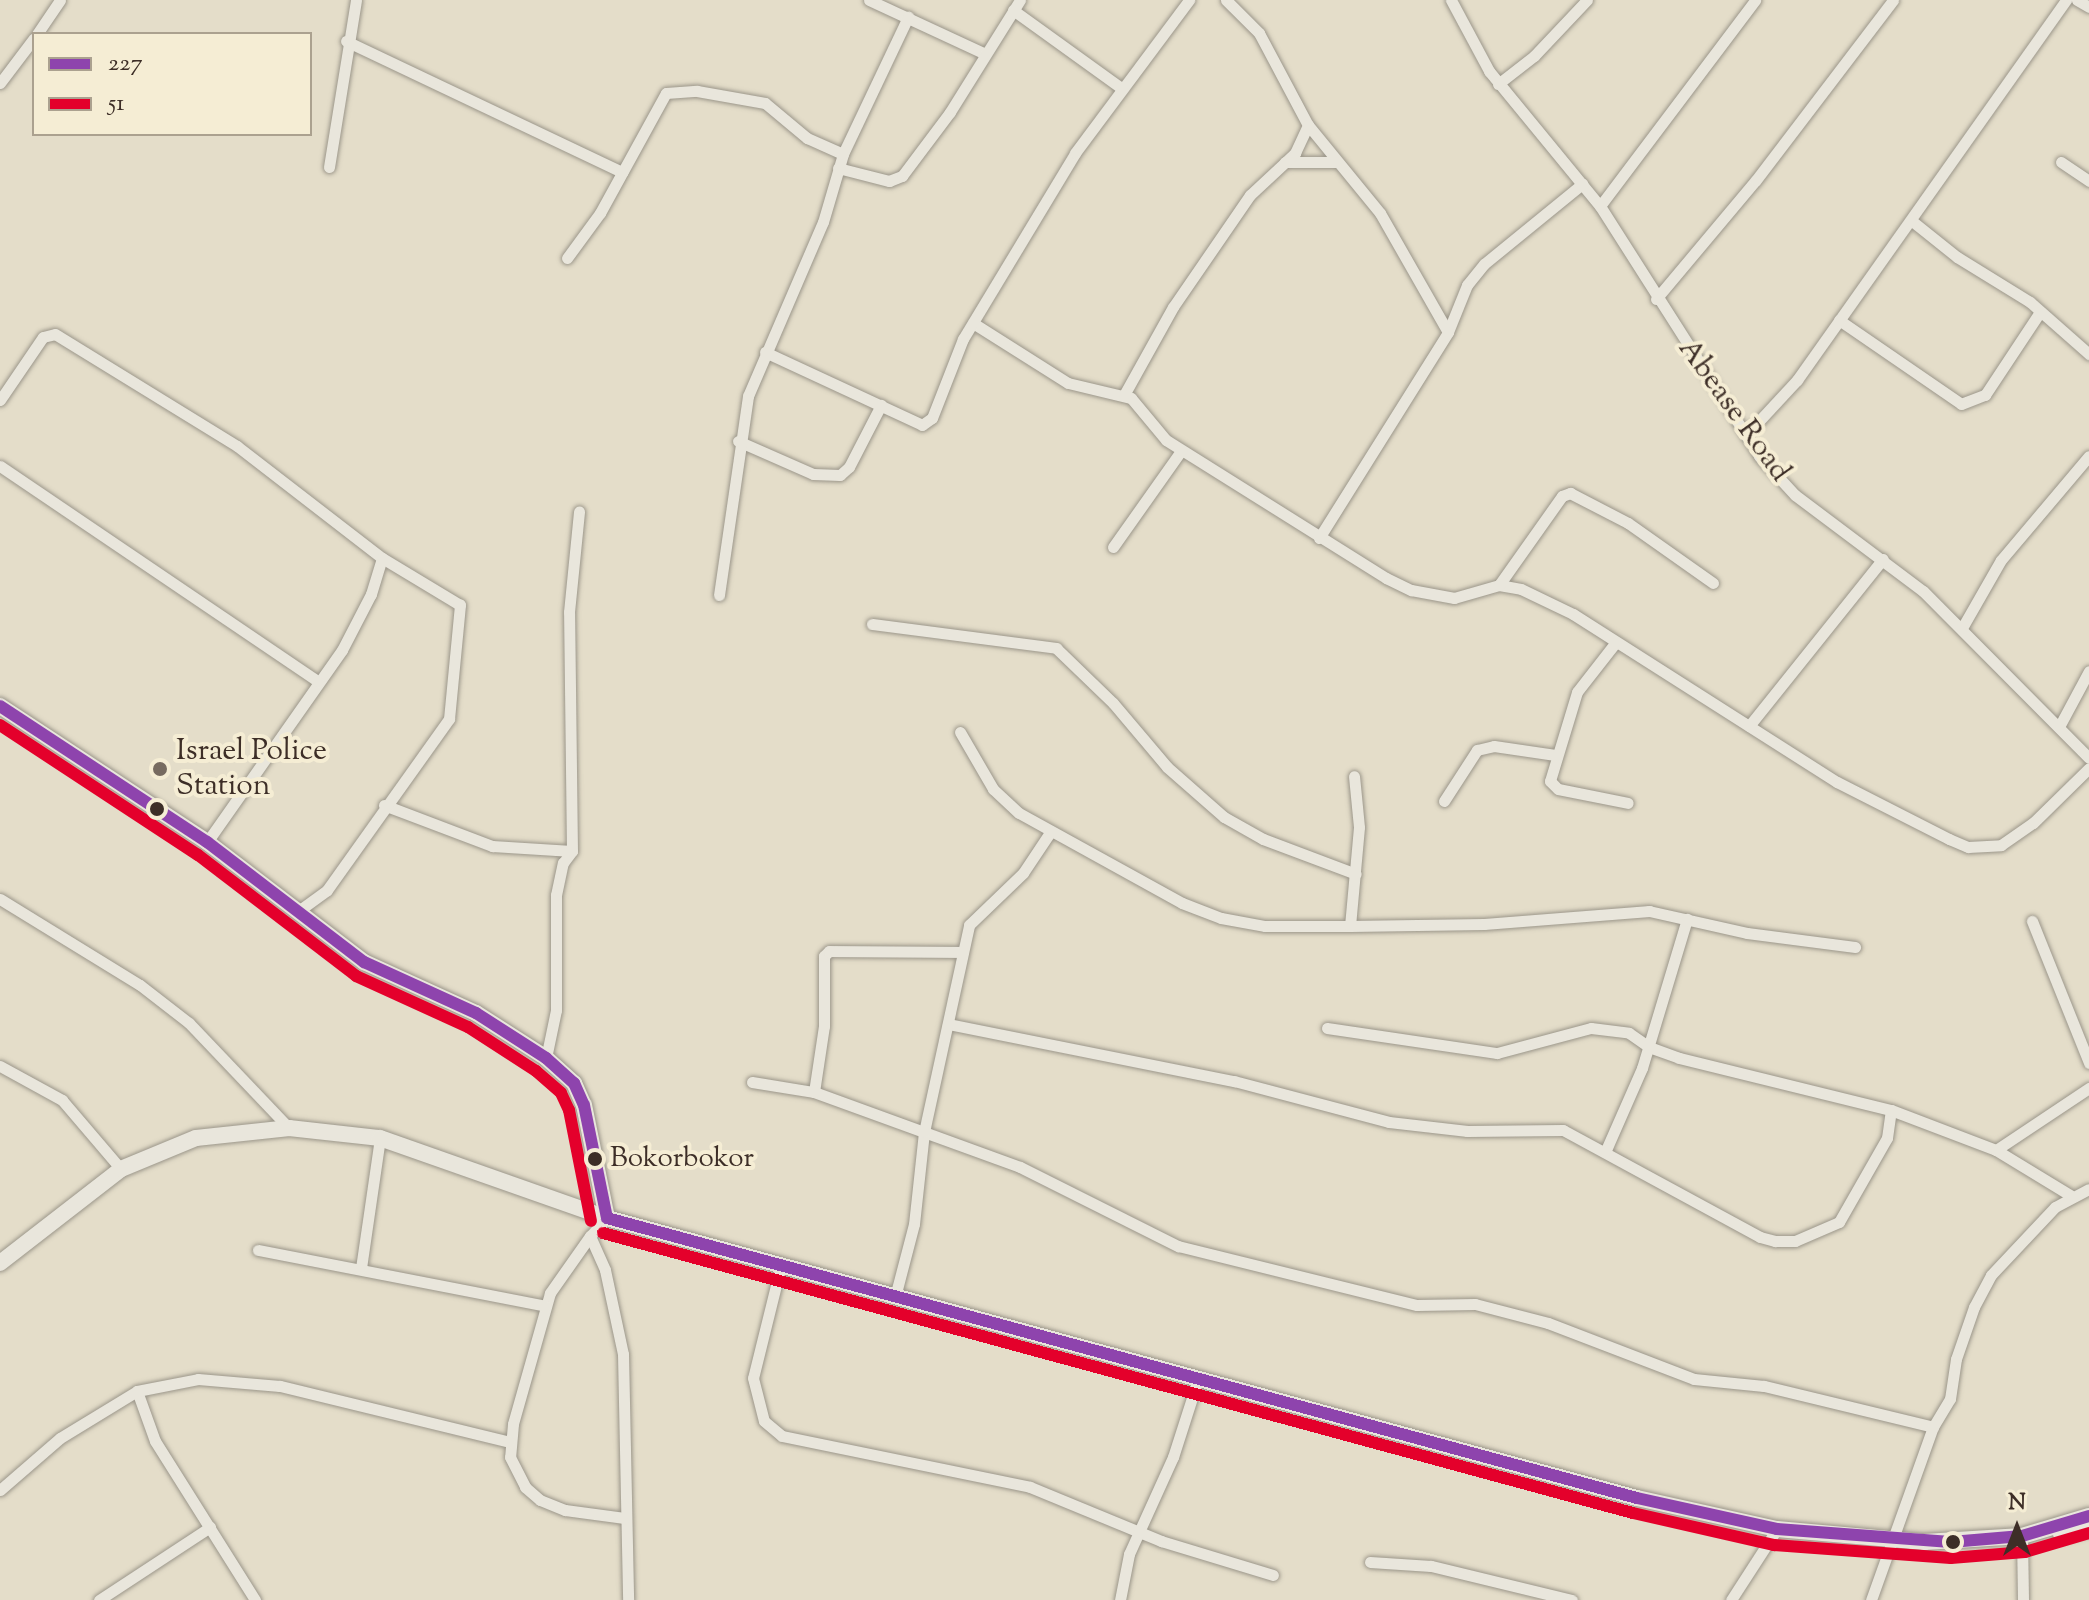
<!DOCTYPE html>
<style>
body{margin:0}
#map{position:relative;width:2089px;height:1600px;overflow:hidden;background:#e4ddc9;font-family:"Sorts Mill Goudy",serif}
div>[style]{position:absolute}
[style*='--x']{left:calc(var(--x)*1px);top:calc(var(--y)*1px);width:calc(var(--w)*1px);rotate:calc(var(--a)*1deg)}
.roads{filter:drop-shadow(0 0 2px #9b968a) drop-shadow(0 0 2px #9b968a)}
.street>*{height:11px;margin:-5.5px;padding:0 5.5px;transform-origin:5.5px;border-radius:5.5px;background:#e9e6dc}
.secondary>*{height:16px;margin:-8px;padding:0 8px;transform-origin:8px;border-radius:8px;background:#e9e6dc}
.bus-1>*{height:12px;margin:-6px;padding:0 6px;transform-origin:6px;border-radius:6px;background:#8e44ad}
.bus-2>*{height:12px;margin:-6px;padding:0 6px;transform-origin:6px;border-radius:6px;background:#e4002b}
.dots>*{width:22px;height:22px;translate:-50% -50%;box-sizing:border-box;border:4px solid #f5edd4;border-radius:50%}
span{translate:-50% -50%;white-space:nowrap;text-align:center;line-height:1.15;-webkit-text-stroke:8px #f5edd4;paint-order:stroke}
.bus-label{font-size:28px;color:#3d2e27}
.left{translate:0 -50%;text-align:left}
.street-label{font-size:30px;color:#3d2e27}
.poi-label{font-size:30px;color:#3d2e27}
.legend{position:absolute;left:32px;top:32px;width:280px;height:104px;box-sizing:border-box;background:#f5edd4;border:2px solid #aba18f;margin:0;padding:10px 14px;list-style:none;font-size:24px;color:#3d2e27}
.legend li{display:flex;align-items:center;gap:16px;height:40px}
.legend b{width:40px;border:2px solid #aba18f}
.north{position:absolute;left:1977px;top:1488px;width:80px;height:80px;-webkit-text-stroke:6px #f5edd4;paint-order:stroke;rotate:0deg;font-size:22px;font-weight:700;line-height:32px;text-align:center;color:#3d2e27}
.north::after{content:'';display:block;margin:auto;width:28px;height:36px;background:#3d2e27;clip-path:polygon(50% 0,100% 100%,50% 72%,0 100%)}
</style>
<div id="map">
<div class="roads">
<div class="street">
<div style="--x:869;--y:0;--w:126;--a:24.9"></div>
<div style="--x:1226;--y:0;--w:47;--a:45"></div>
<div style="--x:1259;--y:33;--w:104;--a:62"></div>
<div style="--x:1308;--y:125;--w:114;--a:50.7"></div>
<div style="--x:1380;--y:213;--w:137;--a:60.3"></div>
<div style="--x:1448;--y:332;--w:51;--a:-68"></div>
<div style="--x:1467;--y:285;--w:27;--a:-51"></div>
<div style="--x:1484;--y:264;--w:127;--a:-39.2"></div>
<div style="--x:1451;--y:0;--w:81;--a:61.8"></div>
<div style="--x:1489;--y:71;--w:175;--a:50.6"></div>
<div style="--x:1600;--y:206;--w:296;--a:57.5"></div>
<div style="--x:1759;--y:456;--w:53;--a:47.3"></div>
<div style="--x:1795;--y:495;--w:160;--a:36.9"></div>
<div style="--x:1923;--y:591;--w:235;--a:45.2"></div>
<div style="--x:2077;--y:0;--w:14;--a:30"></div>
<div style="--x:1013;--y:10;--w:133;--a:35.8"></div>
<div style="--x:37;--y:34;--w:41;--a:-55.9"></div>
<div style="--x:346;--y:41;--w:306;--a:25.4"></div>
<div style="--x:0;--y:83;--w:56;--a:-52.9"></div>
<div style="--x:1498;--y:84;--w:46;--a:-37.9"></div>
<div style="--x:1534;--y:56;--w:77;--a:-46.6"></div>
<div style="--x:1285;--y:162;--w:50;--a:0"></div>
<div style="--x:2061;--y:162;--w:34;--a:34"></div>
<div style="--x:329;--y:167;--w:169;--a:-80.8"></div>
<div style="--x:838;--y:168;--w:53;--a:14.3"></div>
<div style="--x:889;--y:181;--w:14;--a:-21"></div>
<div style="--x:902;--y:176;--w:80;--a:-53.1"></div>
<div style="--x:950;--y:112;--w:132;--a:-58"></div>
<div style="--x:1600;--y:206;--w:258;--a:-53"></div>
<div style="--x:1912;--y:221;--w:58;--a:38.7"></div>
<div style="--x:1957;--y:257;--w:86;--a:31.7"></div>
<div style="--x:2030;--y:302;--w:79;--a:41.4"></div>
<div style="--x:567;--y:258;--w:56;--a:-53.7"></div>
<div style="--x:600;--y:213;--w:137;--a:-61.2"></div>
<div style="--x:666;--y:93;--w:31;--a:-4"></div>
<div style="--x:697;--y:91;--w:69;--a:10"></div>
<div style="--x:765;--y:103;--w:55;--a:39.8"></div>
<div style="--x:807;--y:138;--w:39;--a:24"></div>
<div style="--x:1656;--y:299;--w:155;--a:-50"></div>
<div style="--x:1756;--y:180;--w:226;--a:-52.7"></div>
<div style="--x:1839;--y:320;--w:148;--a:34.5"></div>
<div style="--x:1961;--y:404;--w:26;--a:-21"></div>
<div style="--x:1985;--y:395;--w:100;--a:-56.5"></div>
<div style="--x:973;--y:323;--w:112;--a:32.3"></div>
<div style="--x:1068;--y:383;--w:65;--a:13.4"></div>
<div style="--x:1131;--y:398;--w:55;--a:50.2"></div>
<div style="--x:1166;--y:440;--w:260;--a:32.1"></div>
<div style="--x:1386;--y:578;--w:28;--a:26"></div>
<div style="--x:1411;--y:590;--w:44;--a:10.5"></div>
<div style="--x:1454;--y:598;--w:47;--a:-16.1"></div>
<div style="--x:1499;--y:585;--w:22;--a:10"></div>
<div style="--x:1521;--y:589;--w:58;--a:25.7"></div>
<div style="--x:1573;--y:614;--w:313;--a:32.5"></div>
<div style="--x:1837;--y:782;--w:126;--a:27"></div>
<div style="--x:1949;--y:839;--w:21;--a:23"></div>
<div style="--x:1968;--y:847;--w:33;--a:-3"></div>
<div style="--x:2001;--y:845;--w:39;--a:-35"></div>
<div style="--x:2033;--y:823;--w:78;--a:-44.5"></div>
<div style="--x:765;--y:352;--w:173;--a:24.9"></div>
<div style="--x:922;--y:425;--w:12;--a:-35"></div>
<div style="--x:932;--y:418;--w:85;--a:-68.6"></div>
<div style="--x:963;--y:339;--w:217;--a:-58.9"></div>
<div style="--x:1075;--y:153;--w:191;--a:-53.3"></div>
<div style="--x:1124;--y:395;--w:101;--a:-60.9"></div>
<div style="--x:1173;--y:307;--w:136;--a:-55.5"></div>
<div style="--x:1250;--y:195;--w:62;--a:-43"></div>
<div style="--x:1295;--y:153;--w:31;--a:-65"></div>
<div style="--x:0;--y:400;--w:76;--a:-55.7"></div>
<div style="--x:43;--y:337;--w:12;--a:-14"></div>
<div style="--x:55;--y:334;--w:214;--a:31.6"></div>
<div style="--x:237;--y:446;--w:183;--a:37.7"></div>
<div style="--x:382;--y:558;--w:38;--a:107"></div>
<div style="--x:371;--y:594;--w:63;--a:117.4"></div>
<div style="--x:342;--y:650;--w:235;--a:125.1"></div>
<div style="--x:1746;--y:435;--w:75;--a:-47.2"></div>
<div style="--x:1797;--y:380;--w:466;--a:-54.7"></div>
<div style="--x:738;--y:441;--w:82;--a:23.7"></div>
<div style="--x:813;--y:474;--w:27;--a:2"></div>
<div style="--x:840;--y:475;--w:12;--a:-42"></div>
<div style="--x:849;--y:467;--w:70;--a:-62.7"></div>
<div style="--x:0;--y:466;--w:385;--a:34.1"></div>
<div style="--x:1319;--y:538;--w:243;--a:-57.9"></div>
<div style="--x:1113;--y:547;--w:118;--a:-54.7"></div>
<div style="--x:1499;--y:585;--w:109;--a:-54.7"></div>
<div style="--x:1562;--y:496;--w:9;--a:-21"></div>
<div style="--x:1570;--y:493;--w:65;--a:27.3"></div>
<div style="--x:1628;--y:523;--w:104;--a:35.2"></div>
<div style="--x:719;--y:595;--w:201;--a:-81.7"></div>
<div style="--x:748;--y:396;--w:189;--a:-66.7"></div>
<div style="--x:823;--y:222;--w:71;--a:-73.6"></div>
<div style="--x:843;--y:154;--w:152;--a:-64.6"></div>
<div style="--x:872;--y:624;--w:186;--a:7.4"></div>
<div style="--x:1056;--y:648;--w:79;--a:44"></div>
<div style="--x:1113;--y:703;--w:84;--a:49.8"></div>
<div style="--x:1167;--y:767;--w:76;--a:41.3"></div>
<div style="--x:1224;--y:817;--w:45;--a:29.4"></div>
<div style="--x:1263;--y:839;--w:99;--a:20.6"></div>
<div style="--x:1962;--y:628;--w:78;--a:-60.2"></div>
<div style="--x:2001;--y:560;--w:136;--a:-49.8"></div>
<div style="--x:1616;--y:642;--w:63;--a:128"></div>
<div style="--x:1577;--y:692;--w:93;--a:106.9"></div>
<div style="--x:1550;--y:781;--w:11;--a:45"></div>
<div style="--x:1558;--y:789;--w:71;--a:11.3"></div>
<div style="--x:2060;--y:725;--w:61;--a:-61.8"></div>
<div style="--x:1749;--y:726;--w:214;--a:-51.3"></div>
<div style="--x:960;--y:732;--w:66;--a:59.9"></div>
<div style="--x:993;--y:789;--w:35;--a:43"></div>
<div style="--x:1019;--y:813;--w:186;--a:28.9"></div>
<div style="--x:1182;--y:903;--w:42;--a:21"></div>
<div style="--x:1221;--y:918;--w:45;--a:10.3"></div>
<div style="--x:1265;--y:926;--w:85;--a:0"></div>
<div style="--x:1350;--y:926;--w:134;--a:-0.9"></div>
<div style="--x:1484;--y:924;--w:166;--a:-4.5"></div>
<div style="--x:1649;--y:911;--w:100;--a:12.7"></div>
<div style="--x:1747;--y:933;--w:109;--a:7.4"></div>
<div style="--x:1444;--y:801;--w:61;--a:-57.1"></div>
<div style="--x:1477;--y:750;--w:17;--a:-13"></div>
<div style="--x:1494;--y:746;--w:62;--a:8.4"></div>
<div style="--x:384;--y:805;--w:116;--a:20.8"></div>
<div style="--x:492;--y:846;--w:80;--a:3.6"></div>
<div style="--x:0;--y:899;--w:164;--a:31.6"></div>
<div style="--x:140;--y:985;--w:62;--a:37.8"></div>
<div style="--x:189;--y:1023;--w:145;--a:46.4"></div>
<div style="--x:297;--y:912;--w:37;--a:-36"></div>
<div style="--x:327;--y:890;--w:210;--a:-54.5"></div>
<div style="--x:449;--y:719;--w:115;--a:-84.5"></div>
<div style="--x:460;--y:605;--w:91;--a:-148.9"></div>
<div style="--x:2032;--y:921;--w:153;--a:68.1"></div>
<div style="--x:1350;--y:926;--w:99;--a:-84.8"></div>
<div style="--x:1359;--y:827;--w:51;--a:-95.6"></div>
<div style="--x:948;--y:1024;--w:292;--a:11.3"></div>
<div style="--x:1234;--y:1081;--w:160;--a:14.8"></div>
<div style="--x:1389;--y:1122;--w:79;--a:6.6"></div>
<div style="--x:1467;--y:1131;--w:96;--a:-0.6"></div>
<div style="--x:1563;--y:1130;--w:224;--a:28.5"></div>
<div style="--x:1760;--y:1237;--w:16;--a:15"></div>
<div style="--x:1775;--y:1241;--w:20;--a:0"></div>
<div style="--x:1795;--y:1241;--w:48;--a:-23.4"></div>
<div style="--x:1839;--y:1222;--w:97;--a:-60.3"></div>
<div style="--x:1887;--y:1138;--w:28;--a:-82"></div>
<div style="--x:1327;--y:1028;--w:172;--a:8.4"></div>
<div style="--x:1497;--y:1053;--w:97;--a:-14.9"></div>
<div style="--x:1591;--y:1028;--w:38;--a:7"></div>
<div style="--x:1629;--y:1033;--w:24;--a:35"></div>
<div style="--x:1649;--y:1047;--w:32;--a:20"></div>
<div style="--x:1679;--y:1058;--w:218;--a:13.8"></div>
<div style="--x:1891;--y:1110;--w:112;--a:20.9"></div>
<div style="--x:1996;--y:1150;--w:87;--a:31.3"></div>
<div style="--x:546;--y:1058;--w:49;--a:-78.2"></div>
<div style="--x:556;--y:1010;--w:115;--a:-90"></div>
<div style="--x:556;--y:895;--w:33;--a:-78"></div>
<div style="--x:563;--y:863;--w:15;--a:-53"></div>
<div style="--x:572;--y:851;--w:239;--a:-90.7"></div>
<div style="--x:569;--y:612;--w:101;--a:-84.3"></div>
<div style="--x:0;--y:1066;--w:71;--a:28.7"></div>
<div style="--x:62;--y:1100;--w:91;--a:49.5"></div>
<div style="--x:752;--y:1082;--w:63;--a:9.2"></div>
<div style="--x:814;--y:1092;--w:219;--a:20"></div>
<div style="--x:1020;--y:1167;--w:177;--a:26.6"></div>
<div style="--x:1178;--y:1246;--w:246;--a:13.9"></div>
<div style="--x:1417;--y:1305;--w:58;--a:-1"></div>
<div style="--x:1475;--y:1304;--w:75;--a:14.6"></div>
<div style="--x:1548;--y:1323;--w:156;--a:21"></div>
<div style="--x:1694;--y:1379;--w:70;--a:5.7"></div>
<div style="--x:1764;--y:1386;--w:174;--a:13.6"></div>
<div style="--x:814;--y:1092;--w:67;--a:-81.4"></div>
<div style="--x:824;--y:1026;--w:70;--a:-90"></div>
<div style="--x:824;--y:956;--w:7;--a:-45"></div>
<div style="--x:829;--y:951;--w:134;--a:0.4"></div>
<div style="--x:1606;--y:1150;--w:90;--a:-66.3"></div>
<div style="--x:1642;--y:1068;--w:156;--a:-73.2"></div>
<div style="--x:1996;--y:1150;--w:112;--a:-33.7"></div>
<div style="--x:607;--y:1218;--w:25;--a:133"></div>
<div style="--x:590;--y:1236;--w:37;--a:66"></div>
<div style="--x:605;--y:1270;--w:86;--a:77.9"></div>
<div style="--x:623;--y:1354;--w:246;--a:88.8"></div>
<div style="--x:590;--y:1236;--w:70;--a:125.1"></div>
<div style="--x:550;--y:1293;--w:136;--a:105.8"></div>
<div style="--x:513;--y:1424;--w:33;--a:95"></div>
<div style="--x:510;--y:1457;--w:34;--a:63"></div>
<div style="--x:525;--y:1487;--w:20;--a:41"></div>
<div style="--x:540;--y:1500;--w:27;--a:22"></div>
<div style="--x:565;--y:1510;--w:60;--a:7.7"></div>
<div style="--x:258;--y:1250;--w:293;--a:11"></div>
<div style="--x:781;--y:1265;--w:116;--a:103.9"></div>
<div style="--x:753;--y:1378;--w:44;--a:75.7"></div>
<div style="--x:764;--y:1421;--w:23;--a:40"></div>
<div style="--x:782;--y:1436;--w:253;--a:11.6"></div>
<div style="--x:1030;--y:1487;--w:142;--a:22.4"></div>
<div style="--x:1161;--y:1541;--w:117;--a:16.9"></div>
<div style="--x:361;--y:1268;--w:131;--a:-81.7"></div>
<div style="--x:896;--y:1293;--w:71;--a:-75.4"></div>
<div style="--x:914;--y:1224;--w:93;--a:-83.8"></div>
<div style="--x:924;--y:1132;--w:212;--a:-77.7"></div>
<div style="--x:969;--y:925;--w:75;--a:-43.9"></div>
<div style="--x:1023;--y:873;--w:50;--a:-56.3"></div>
<div style="--x:137;--y:1391;--w:53;--a:70.2"></div>
<div style="--x:155;--y:1441;--w:188;--a:57.8"></div>
<div style="--x:0;--y:1490;--w:79;--a:-40.9"></div>
<div style="--x:60;--y:1438;--w:90;--a:-31.4"></div>
<div style="--x:137;--y:1391;--w:62;--a:-11.1"></div>
<div style="--x:198;--y:1379;--w:82;--a:4.9"></div>
<div style="--x:280;--y:1386;--w:236;--a:13.7"></div>
<div style="--x:2022;--y:1536;--w:64;--a:89.1"></div>
<div style="--x:1370;--y:1562;--w:61;--a:3.8"></div>
<div style="--x:1431;--y:1566;--w:145;--a:13.6"></div>
<div style="--x:99;--y:1600;--w:133;--a:-33.3"></div>
<div style="--x:1120;--y:1600;--w:47;--a:-78.9"></div>
<div style="--x:1129;--y:1554;--w:107;--a:-65.6"></div>
<div style="--x:1173;--y:1457;--w:85;--a:-72.2"></div>
<div style="--x:1731;--y:1600;--w:85;--a:-57.1"></div>
<div style="--x:1871;--y:1600;--w:184;--a:-70.3"></div>
<div style="--x:1933;--y:1427;--w:33;--a:-59"></div>
<div style="--x:1950;--y:1399;--w:40;--a:-81.5"></div>
<div style="--x:1956;--y:1359;--w:55;--a:-70.9"></div>
<div style="--x:1974;--y:1307;--w:36;--a:-62"></div>
<div style="--x:1991;--y:1275;--w:93;--a:-46.7"></div>
<div style="--x:2055;--y:1207;--w:38;--a:-28"></div>
</div>
<div class="secondary">
<div style="--x:0;--y:706;--w:248;--a:33.3"></div>
<div style="--x:207;--y:842;--w:198;--a:37.4"></div>
<div style="--x:364;--y:962;--w:123;--a:24.5"></div>
<div style="--x:476;--y:1013;--w:83;--a:32.7"></div>
<div style="--x:546;--y:1058;--w:38;--a:42"></div>
<div style="--x:574;--y:1083;--w:24;--a:66"></div>
<div style="--x:584;--y:1105;--w:115;--a:78.5"></div>
<div style="--x:0;--y:1263;--w:153;--a:-37.8"></div>
<div style="--x:121;--y:1169;--w:81;--a:-22.5"></div>
<div style="--x:196;--y:1138;--w:94;--a:-6.1"></div>
<div style="--x:289;--y:1128;--w:92;--a:6.3"></div>
<div style="--x:380;--y:1138;--w:241;--a:19.4"></div>
<div style="--x:607;--y:1218;--w:1067;--a:15.21"></div>
<div style="--x:1637;--y:1498;--w:143;--a:12.5"></div>
<div style="--x:1777;--y:1529;--w:148;--a:5.1"></div>
<div style="--x:1924;--y:1542;--w:98;--a:-3.5"></div>
<div style="--x:2022;--y:1536;--w:70;--a:-16.6"></div>
<div style="--x:2061;--y:1534;--w:29;--a:-12"></div>
</div>
</div>
<div class="bus-1">
<div style="--x:0;--y:706;--w:248;--a:33.3"></div>
<div style="--x:207;--y:842;--w:198;--a:37.4"></div>
<div style="--x:364;--y:962;--w:123;--a:24.5"></div>
<div style="--x:476;--y:1013;--w:83;--a:32.7"></div>
<div style="--x:546;--y:1058;--w:38;--a:42"></div>
<div style="--x:574;--y:1083;--w:24;--a:66"></div>
<div style="--x:584;--y:1105;--w:115;--a:78.5"></div>
<div style="--x:607;--y:1218;--w:1067;--a:15.21"></div>
<div style="--x:1637;--y:1498;--w:143;--a:12.5"></div>
<div style="--x:1777;--y:1529;--w:174;--a:4.3"></div>
<div style="--x:1951;--y:1542;--w:71;--a:-4.8"></div>
<div style="--x:2022;--y:1536;--w:70;--a:-16.6"></div>
</div>
<div class="bus-2">
<div style="--x:0;--y:725;--w:237;--a:33.3"></div>
<div style="--x:198;--y:855;--w:199;--a:37.4"></div>
<div style="--x:356;--y:976;--w:123;--a:24.5"></div>
<div style="--x:468;--y:1027;--w:81;--a:32.9"></div>
<div style="--x:536;--y:1071;--w:33;--a:41"></div>
<div style="--x:561;--y:1093;--w:19;--a:65"></div>
<div style="--x:569;--y:1110;--w:113;--a:78.8"></div>
<div style="--x:603;--y:1233;--w:1067;--a:15.21"></div>
<div style="--x:1633;--y:1513;--w:145;--a:12.8"></div>
<div style="--x:1774;--y:1545;--w:177;--a:4.2"></div>
<div style="--x:1951;--y:1558;--w:74;--a:-4.6"></div>
<div style="--x:2025;--y:1552;--w:67;--a:-16.5"></div>
</div>
<div class="dots">
<div style="left:160px;top:769px;background:#776b60"></div>
<div style="left:157px;top:809px;background:#3d2e27"></div>
<div style="left:595px;top:1159px;background:#3d2e27"></div>
<div style="left:1953px;top:1542px;background:#3d2e27"></div>
</div>
<div class="bus-label">
<span class="left" style="left:610px;top:1159px">Bokorbokor</span>
</div>
<div class="street-label">
<span style="left:1733px;top:411px;rotate:54deg">Abease Road</span>
</div>
<div class="poi-label">
<span class="left" style="left:176px;top:769px">Israel Police<br>Station</span>
</div>
<ul class="legend">
<li><b style="height:10px;background:#8e44ad"></b>227</li>
<li><b style="height:10px;background:#e4002b"></b>51</li>
</ul>
<div class="north">N</div>
</div>
